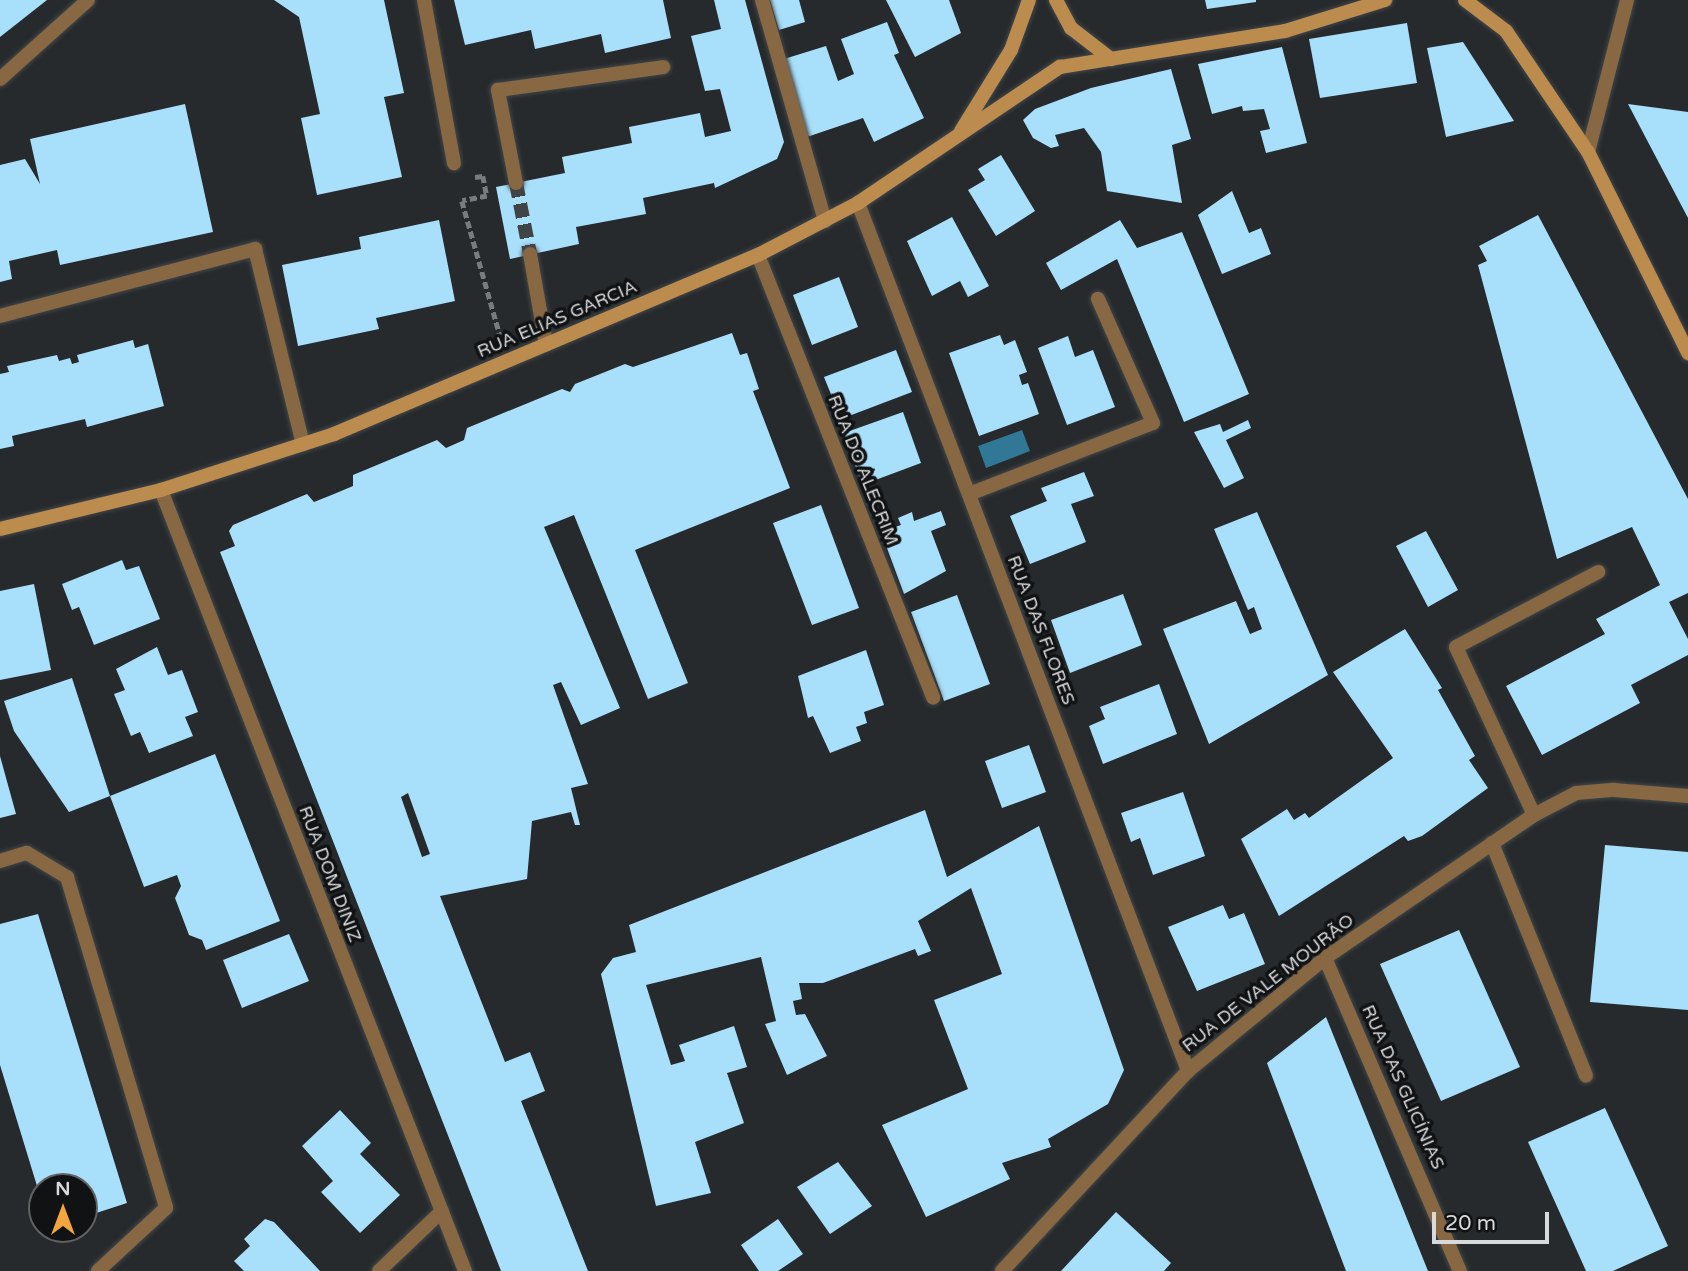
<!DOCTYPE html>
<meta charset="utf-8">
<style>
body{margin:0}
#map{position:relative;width:1688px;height:1271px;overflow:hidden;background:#262a2c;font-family:"Varela Round",sans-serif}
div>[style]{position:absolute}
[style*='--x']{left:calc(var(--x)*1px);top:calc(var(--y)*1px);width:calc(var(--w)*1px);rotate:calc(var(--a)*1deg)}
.water>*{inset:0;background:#317796}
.building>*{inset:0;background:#a8dffa}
.street-tunnel>*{height:14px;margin-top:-7px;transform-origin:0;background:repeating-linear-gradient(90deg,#414446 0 14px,transparent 0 21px)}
.path>*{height:4.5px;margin-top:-2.25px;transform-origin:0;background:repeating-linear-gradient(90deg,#797c7e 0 7px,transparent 0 10.5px)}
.roads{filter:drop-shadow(0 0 2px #424648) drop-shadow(0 0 2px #424648)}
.street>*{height:14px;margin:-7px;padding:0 7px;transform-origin:7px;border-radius:7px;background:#876843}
.secondary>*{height:14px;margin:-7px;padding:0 7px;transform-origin:7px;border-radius:7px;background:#bc8b4e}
span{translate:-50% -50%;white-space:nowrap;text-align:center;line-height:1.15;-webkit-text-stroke:7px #101213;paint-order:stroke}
.street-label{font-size:18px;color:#d7d9db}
.north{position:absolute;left:28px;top:1173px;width:70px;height:70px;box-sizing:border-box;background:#101213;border:2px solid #606263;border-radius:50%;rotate:0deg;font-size:19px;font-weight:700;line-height:28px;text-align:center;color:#d7d9db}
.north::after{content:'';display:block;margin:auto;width:24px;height:32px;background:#f1a640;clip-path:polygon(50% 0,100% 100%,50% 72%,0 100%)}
.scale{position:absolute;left:1432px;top:1212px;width:117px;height:32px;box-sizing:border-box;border:4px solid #d7d9db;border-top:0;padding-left:9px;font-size:21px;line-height:24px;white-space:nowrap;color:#d7d9db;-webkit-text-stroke:5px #101213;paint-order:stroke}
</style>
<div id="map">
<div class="water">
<div style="clip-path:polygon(1022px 430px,1030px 451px,986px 468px,978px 446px)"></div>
</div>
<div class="building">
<div style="clip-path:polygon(0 0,47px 0,0 37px)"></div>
<div style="clip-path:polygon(274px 0,384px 0,404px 93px,384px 97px,402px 177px,317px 195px,301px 118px,320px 114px,299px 17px)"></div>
<div style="clip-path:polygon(454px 0,663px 0,671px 38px,605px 53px,601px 34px,535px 49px,531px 30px,465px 45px)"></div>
<div style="clip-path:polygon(714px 0,745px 0,784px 142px,777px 159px,715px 188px,714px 183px,643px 198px,646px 214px,576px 227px,579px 244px,510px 259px,496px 187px,565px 173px,562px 157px,632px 143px,629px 127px,700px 113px,705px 137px,731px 131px,720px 89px,705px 91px,691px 36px,721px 29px)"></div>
<div style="clip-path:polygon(770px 0,799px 0,805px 22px,779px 30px)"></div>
<div style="clip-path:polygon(886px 0,949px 0,961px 33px,915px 57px)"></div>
<div style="clip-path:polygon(1205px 0,1256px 0,1256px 2px,1207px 9px)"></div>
<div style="clip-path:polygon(887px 22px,899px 53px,894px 55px,924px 118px,874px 142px,863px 118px,807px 137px,784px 59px,826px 46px,838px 81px,854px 74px,841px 39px)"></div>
<div style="clip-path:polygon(1407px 23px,1417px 83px,1320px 98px,1309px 39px)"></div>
<div style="clip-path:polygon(1463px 42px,1514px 121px,1446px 137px,1427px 48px)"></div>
<div style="clip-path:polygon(1282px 47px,1307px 143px,1266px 153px,1260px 131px,1270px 129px,1264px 109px,1243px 111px,1242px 106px,1212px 114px,1198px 64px)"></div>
<div style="clip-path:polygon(1171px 69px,1191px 139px,1172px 145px,1182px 203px,1107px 191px,1101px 152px,1084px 128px,1055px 135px,1059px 146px,1051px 148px,1033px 138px,1023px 120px,1035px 109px,1091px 88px)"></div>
<div style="clip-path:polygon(185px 104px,213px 232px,60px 265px,57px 250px,9px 261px,12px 279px,0 282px,0 165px,25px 159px,40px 184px,30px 139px)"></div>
<div style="clip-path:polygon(1628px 104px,1688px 112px,1688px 218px)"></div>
<div style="clip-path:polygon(1001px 155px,1035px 211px,996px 236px,968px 190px,985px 180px,978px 169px)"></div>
<div style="clip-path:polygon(1232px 191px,1249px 233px,1261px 228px,1271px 254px,1222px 274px,1198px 215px)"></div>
<div style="clip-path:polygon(1538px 215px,1688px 499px,1688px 593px,1669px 602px,1688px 639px,1688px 655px,1631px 685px,1640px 703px,1542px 755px,1506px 686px,1605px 634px,1596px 619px,1660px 585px,1632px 527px,1557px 559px,1478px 265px,1487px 261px,1479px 246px)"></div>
<div style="clip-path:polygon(952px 217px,989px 286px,968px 297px,960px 281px,932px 296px,907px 241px)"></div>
<div style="clip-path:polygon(439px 220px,455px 301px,376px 318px,379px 329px,298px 346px,282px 265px,361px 249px,359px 237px)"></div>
<div style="clip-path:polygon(1120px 220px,1137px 248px,1182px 232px,1249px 394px,1184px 422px,1117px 259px,1061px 290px,1046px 263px)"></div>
<div style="clip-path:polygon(839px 277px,858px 327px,812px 345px,793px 295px)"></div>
<div style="clip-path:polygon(evenodd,732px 333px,740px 355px,747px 353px,759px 389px,753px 391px,790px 488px,635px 550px,688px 683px,648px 699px,574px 515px,544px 527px,620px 708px,581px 725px,561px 682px,553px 685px,588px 784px,571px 788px,580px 825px,575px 825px,571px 812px,532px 821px,527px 879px,440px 896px,505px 1062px,530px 1052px,545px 1091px,521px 1101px,588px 1271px,501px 1271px,220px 552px,235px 546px,229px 531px,233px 525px,307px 494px,314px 502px,334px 494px,353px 486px,353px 475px,437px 440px,446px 448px,464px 440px,467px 428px,562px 389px,570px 392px,575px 384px,625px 364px,633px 367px,732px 333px,408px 793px,430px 854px,422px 857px,401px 797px,408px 793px)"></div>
<div style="clip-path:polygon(1000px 335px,1004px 345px,1015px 340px,1027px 372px,1019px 375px,1022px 385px,1028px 383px,1039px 414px,979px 436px,949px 353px)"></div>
<div style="clip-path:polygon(1068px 336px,1075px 357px,1093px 350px,1115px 407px,1067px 425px,1038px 348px)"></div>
<div style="clip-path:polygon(133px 340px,135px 348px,148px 344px,164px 406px,87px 427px,85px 419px,12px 436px,14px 446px,0 449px,0 374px,9px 372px,7px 366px,57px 355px,59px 361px,70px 358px,72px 364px,79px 362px,77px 355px)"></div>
<div style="clip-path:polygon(896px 350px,912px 392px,841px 419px,824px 377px)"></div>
<div style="clip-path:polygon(903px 412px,921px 463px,862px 485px,844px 433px)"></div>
<div style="clip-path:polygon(1248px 420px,1251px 428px,1226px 440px,1244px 478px,1224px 488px,1194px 432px,1220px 424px,1223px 432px)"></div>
<div style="clip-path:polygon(1084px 472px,1094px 496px,1071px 504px,1086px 542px,1030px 564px,1010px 516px,1047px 501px,1041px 488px)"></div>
<div style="clip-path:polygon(821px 505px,859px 608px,812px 625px,773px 523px)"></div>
<div style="clip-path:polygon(941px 511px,946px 525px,931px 531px,946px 571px,904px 594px,881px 532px,901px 525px,898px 518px,912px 512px,914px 521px)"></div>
<div style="clip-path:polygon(1257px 512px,1328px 675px,1209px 744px,1163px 629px,1236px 601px,1250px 634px,1262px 629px,1254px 607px,1248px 610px,1214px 529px)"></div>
<div style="clip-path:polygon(1426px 531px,1458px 590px,1428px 607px,1396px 546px)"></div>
<div style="clip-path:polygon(122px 560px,126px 570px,139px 566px,160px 619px,94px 645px,79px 607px,72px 610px,62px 584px)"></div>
<div style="clip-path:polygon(34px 584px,51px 670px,0 680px,0 591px)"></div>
<div style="clip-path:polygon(1123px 594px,1142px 645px,1070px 673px,1051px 620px)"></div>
<div style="clip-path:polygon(957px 595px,990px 684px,944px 701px,911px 612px)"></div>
<div style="clip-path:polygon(1405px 629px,1442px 688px,1438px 690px,1475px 756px,1469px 760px,1488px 788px,1422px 836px,1408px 841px,1404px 836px,1279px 916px,1241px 839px,1287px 809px,1294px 820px,1305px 813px,1309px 818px,1393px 758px,1333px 672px)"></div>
<div style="clip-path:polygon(157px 647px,168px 675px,182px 670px,198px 712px,185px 717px,193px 736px,149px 753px,140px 732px,131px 736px,114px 694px,125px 690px,116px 669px)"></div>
<div style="clip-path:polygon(866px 650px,884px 705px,864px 712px,867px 723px,856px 727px,861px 741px,830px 753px,813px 716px,808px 718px,798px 676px)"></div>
<div style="clip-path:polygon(72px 678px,110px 796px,69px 812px,14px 731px,4px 701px)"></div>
<div style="clip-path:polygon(1159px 684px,1177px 734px,1103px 764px,1089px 726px,1105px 719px,1100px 707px)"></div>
<div style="clip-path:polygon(1029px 745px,1046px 792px,1002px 808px,985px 761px)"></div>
<div style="clip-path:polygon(215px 754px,280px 921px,206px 950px,202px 940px,189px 935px,175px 898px,181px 886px,177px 875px,144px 887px,110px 796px)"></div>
<div style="clip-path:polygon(0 756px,16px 814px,0 818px)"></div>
<div style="clip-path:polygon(1183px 792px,1205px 856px,1153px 875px,1140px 838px,1131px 842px,1121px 813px)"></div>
<div style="clip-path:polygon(925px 810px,947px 877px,1039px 826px,1124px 1070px,1108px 1104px,1048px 1139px,1051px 1147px,1002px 1163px,1010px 1179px,926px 1217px,882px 1125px,968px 1089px,934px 1000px,1002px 974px,971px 888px,918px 921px,931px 951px,918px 956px,915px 949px,823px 983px,799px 983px,802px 999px,793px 1001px,796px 1015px,805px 1014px,827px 1056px,787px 1075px,765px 1024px,776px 1021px,761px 957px,646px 985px,671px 1065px,685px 1061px,679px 1045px,734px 1026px,747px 1067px,727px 1073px,744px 1123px,695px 1142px,711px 1193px,656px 1206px,601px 974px,613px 958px,636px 952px,629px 925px)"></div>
<div style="clip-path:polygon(1605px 845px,1688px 852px,1688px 1010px,1590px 1002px)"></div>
<div style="clip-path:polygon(1223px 905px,1229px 919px,1244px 913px,1265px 964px,1197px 991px,1168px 927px)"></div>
<div style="clip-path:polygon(38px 914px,127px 1203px,84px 1217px,84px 1187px,42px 1187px,41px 1199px,0 1065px,0 924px)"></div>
<div style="clip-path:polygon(1459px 930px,1520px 1067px,1441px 1101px,1380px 964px)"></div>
<div style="clip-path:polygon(289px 934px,309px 981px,242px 1008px,223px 960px)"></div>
<div style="clip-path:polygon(1326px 1017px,1428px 1271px,1346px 1271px,1267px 1063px)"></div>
<div style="clip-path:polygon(1605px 1108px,1668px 1246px,1613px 1271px,1586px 1271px,1528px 1142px)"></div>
<div style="clip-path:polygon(340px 1110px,371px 1143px,360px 1154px,400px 1195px,360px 1233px,321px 1192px,333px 1181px,302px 1146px)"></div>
<div style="clip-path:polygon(838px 1162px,872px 1206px,830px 1234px,797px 1187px)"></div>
<div style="clip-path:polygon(1116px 1212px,1171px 1263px,1164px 1271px,1061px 1271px)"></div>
<div style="clip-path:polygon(265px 1219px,274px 1222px,320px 1271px,244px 1271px,234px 1261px,250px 1246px,244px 1239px)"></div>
<div style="clip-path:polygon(778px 1219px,803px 1254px,778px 1271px,759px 1271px,741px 1245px)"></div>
</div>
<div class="street-tunnel">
<div style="--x:516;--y:183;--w:72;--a:78.8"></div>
</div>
<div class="path">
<div style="--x:475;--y:177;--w:8;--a:-7"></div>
<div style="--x:483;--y:176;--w:20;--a:79"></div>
<div style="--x:487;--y:196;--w:25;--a:169"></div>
<div style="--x:462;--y:201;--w:139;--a:74.2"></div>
</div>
<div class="roads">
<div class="street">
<div style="--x:424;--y:0;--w:166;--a:79.6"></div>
<div style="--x:762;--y:0;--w:230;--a:74.1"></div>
<div style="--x:0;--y:79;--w:118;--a:-41.9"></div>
<div style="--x:1588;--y:152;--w:157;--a:-75.6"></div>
<div style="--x:516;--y:183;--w:95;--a:-101"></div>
<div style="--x:498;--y:90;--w:167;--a:-7.9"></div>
<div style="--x:858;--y:203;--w:929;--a:69.18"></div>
<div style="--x:530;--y:254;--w:92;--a:80"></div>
<div style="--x:758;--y:255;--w:476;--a:68.4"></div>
<div style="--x:0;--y:316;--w:264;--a:-14.7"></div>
<div style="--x:255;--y:249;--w:201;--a:76.2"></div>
<div style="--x:161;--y:490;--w:838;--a:68.73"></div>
<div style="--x:969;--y:494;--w:197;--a:-21.1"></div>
<div style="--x:1153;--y:423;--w:136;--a:-113.9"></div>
<div style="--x:1534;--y:815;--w:185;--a:-114.9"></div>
<div style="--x:1456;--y:647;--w:161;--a:-27.8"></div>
<div style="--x:1492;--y:843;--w:251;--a:68"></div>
<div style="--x:0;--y:861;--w:28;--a:-17"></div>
<div style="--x:27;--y:853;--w:47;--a:31"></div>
<div style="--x:67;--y:877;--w:345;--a:73.3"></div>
<div style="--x:166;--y:1208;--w:93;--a:137.2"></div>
<div style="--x:1325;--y:958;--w:341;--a:66.7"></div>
<div style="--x:379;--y:1271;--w:87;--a:-43.6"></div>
<div style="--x:1002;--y:1271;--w:273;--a:-47.1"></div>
<div style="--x:1188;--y:1071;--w:178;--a:-39.5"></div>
<div style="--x:1325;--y:958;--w:253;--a:-34.4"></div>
<div style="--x:1534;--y:815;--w:47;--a:-27.6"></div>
<div style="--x:1576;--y:793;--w:38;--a:-5"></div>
<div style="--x:1614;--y:790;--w:74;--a:4.6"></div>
</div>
<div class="secondary">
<div style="--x:1056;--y:0;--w:32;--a:62"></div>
<div style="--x:1071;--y:28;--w:51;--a:37.8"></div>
<div style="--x:1465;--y:0;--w:51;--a:37.1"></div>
<div style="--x:1506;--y:31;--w:146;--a:55.9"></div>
<div style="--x:1588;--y:152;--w:225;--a:63.5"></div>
<div style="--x:961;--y:131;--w:95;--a:-58.3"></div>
<div style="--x:1011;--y:50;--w:53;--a:-70.2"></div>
<div style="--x:0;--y:529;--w:166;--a:-13.6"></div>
<div style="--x:161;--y:490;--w:182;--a:-17.9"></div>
<div style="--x:334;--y:434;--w:460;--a:-22.9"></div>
<div style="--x:758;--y:255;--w:113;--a:-27.5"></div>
<div style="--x:858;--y:203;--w:244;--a:-34"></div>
<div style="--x:1060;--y:67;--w:228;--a:-9.1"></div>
<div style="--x:1285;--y:31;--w:105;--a:-17.2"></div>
</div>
</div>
<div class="street-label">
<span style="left:557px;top:319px;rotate:-23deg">RUA ELIAS GARCIA</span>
<span style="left:863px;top:470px;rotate:68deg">RUA DO ALECRIM</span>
<span style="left:1041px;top:630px;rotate:69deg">RUA DAS FLORES</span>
<span style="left:330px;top:874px;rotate:69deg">RUA DOM DINIZ</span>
<span style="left:1268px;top:983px;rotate:-38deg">RUA DE VALE MOURÃO</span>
<span style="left:1403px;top:1087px;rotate:66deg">RUA DAS GLICÍNIAS</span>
</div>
<div class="north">N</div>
<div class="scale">20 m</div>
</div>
